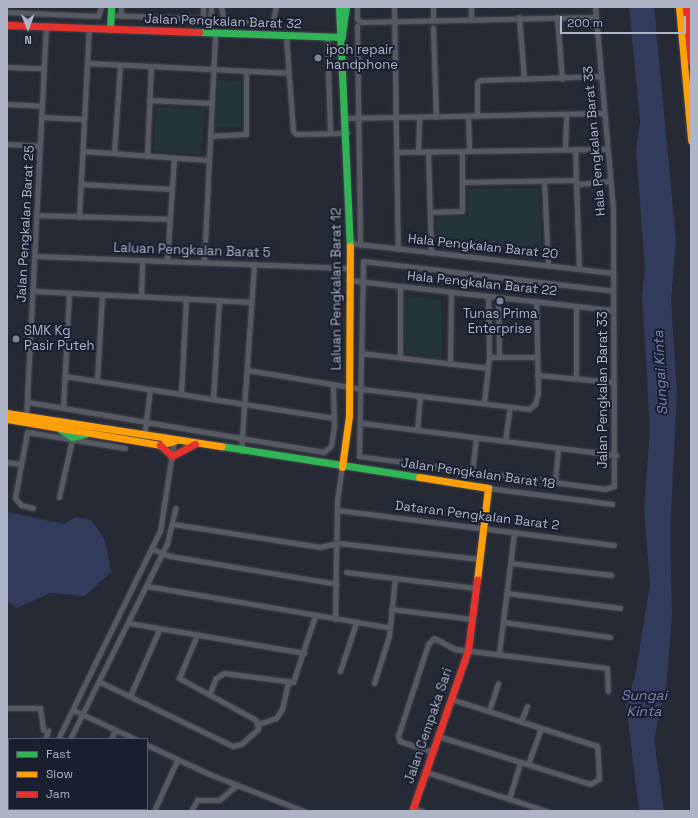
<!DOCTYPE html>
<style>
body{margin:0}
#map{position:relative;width:698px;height:818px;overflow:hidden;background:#262a34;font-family:"Space Grotesk",sans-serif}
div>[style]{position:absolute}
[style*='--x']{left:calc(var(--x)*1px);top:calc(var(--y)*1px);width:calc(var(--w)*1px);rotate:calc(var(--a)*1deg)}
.green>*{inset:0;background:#23343a}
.water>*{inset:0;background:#313c5c}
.roads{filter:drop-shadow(0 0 1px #42454d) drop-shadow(0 0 1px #42454d)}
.street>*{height:5px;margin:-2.5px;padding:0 2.5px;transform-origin:2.5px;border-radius:2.5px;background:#565962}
.fast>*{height:7px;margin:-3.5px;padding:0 3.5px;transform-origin:3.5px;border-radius:3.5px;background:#30b455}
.slow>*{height:7px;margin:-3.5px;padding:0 3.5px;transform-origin:3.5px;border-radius:3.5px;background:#ff9f0a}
.jam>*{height:7px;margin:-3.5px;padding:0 3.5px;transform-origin:3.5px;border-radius:3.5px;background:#e5322d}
.dots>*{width:11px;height:11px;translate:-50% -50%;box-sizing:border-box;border:2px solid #191f2f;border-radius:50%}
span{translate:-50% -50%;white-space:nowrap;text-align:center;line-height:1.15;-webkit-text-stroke:4px #191f2f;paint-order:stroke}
.street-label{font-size:13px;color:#afb5c7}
.poi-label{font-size:13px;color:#afb5c7}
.left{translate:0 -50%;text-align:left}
.water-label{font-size:14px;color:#7586b0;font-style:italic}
.frame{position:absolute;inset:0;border:8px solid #afb5c7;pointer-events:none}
.legend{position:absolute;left:8px;top:738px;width:140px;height:72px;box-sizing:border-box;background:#191f2f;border:1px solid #555b6c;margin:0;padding:5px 7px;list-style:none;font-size:12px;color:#afb5c7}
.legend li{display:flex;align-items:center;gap:8px;height:20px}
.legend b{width:20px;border:1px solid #555b6c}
.north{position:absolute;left:8px;top:8px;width:40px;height:40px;-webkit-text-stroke:3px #191f2f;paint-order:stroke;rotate:179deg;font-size:11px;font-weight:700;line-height:16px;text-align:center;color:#afb5c7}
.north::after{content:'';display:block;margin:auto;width:14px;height:18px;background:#afb5c7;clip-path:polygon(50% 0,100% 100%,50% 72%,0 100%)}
.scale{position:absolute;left:560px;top:16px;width:126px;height:18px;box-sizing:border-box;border:2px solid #afb5c7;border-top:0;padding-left:5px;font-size:12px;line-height:14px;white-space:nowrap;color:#afb5c7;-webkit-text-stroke:3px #191f2f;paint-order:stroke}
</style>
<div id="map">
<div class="green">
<div style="clip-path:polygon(218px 80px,241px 81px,241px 127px,215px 127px)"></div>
<div style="clip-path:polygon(156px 107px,205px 109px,201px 155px,154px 151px)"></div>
<div style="clip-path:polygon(539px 188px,543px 260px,437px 247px,436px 218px,468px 215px,468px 189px)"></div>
<div style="clip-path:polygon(402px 296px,441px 300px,442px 359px,406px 353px)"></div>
</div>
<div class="water">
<div style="clip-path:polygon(629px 7px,654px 7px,676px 240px,671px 301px,677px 393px,670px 534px,672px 613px,667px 681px,654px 739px,664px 811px,639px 811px,626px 704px,635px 677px,650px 584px,644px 511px,650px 429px,642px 295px,645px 268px,636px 151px,640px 121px)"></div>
<div style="clip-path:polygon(7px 512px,64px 524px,76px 517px,91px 520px,105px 540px,111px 572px,85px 596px,50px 593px,17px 608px,7px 602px)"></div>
</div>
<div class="roads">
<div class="street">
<div style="--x:221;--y:7;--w:14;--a:78"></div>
<div style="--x:224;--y:21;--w:48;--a:2.4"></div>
<div style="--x:272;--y:23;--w:16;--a:-76"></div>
<div style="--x:357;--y:7;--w:12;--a:90"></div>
<div style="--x:357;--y:19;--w:5;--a:37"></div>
<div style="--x:361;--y:22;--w:235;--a:-1.2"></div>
<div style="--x:394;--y:7;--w:242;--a:89.1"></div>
<div style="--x:433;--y:7;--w:13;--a:90"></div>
<div style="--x:471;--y:7;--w:11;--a:90"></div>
<div style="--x:595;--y:7;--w:203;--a:84.9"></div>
<div style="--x:613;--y:209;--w:277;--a:89.8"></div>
<div style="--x:614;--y:486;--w:9;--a:162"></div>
<div style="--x:605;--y:489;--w:248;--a:-172.4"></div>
<div style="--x:359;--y:456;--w:195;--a:-88.8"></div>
<div style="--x:363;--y:261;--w:252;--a:6.8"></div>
<div style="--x:7;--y:12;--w:91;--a:2.5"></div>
<div style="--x:98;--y:16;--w:9;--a:-72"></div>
<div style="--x:110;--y:15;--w:100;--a:2.3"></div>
<div style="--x:121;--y:16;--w:9;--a:-90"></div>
<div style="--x:519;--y:17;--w:62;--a:85.4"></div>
<div style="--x:557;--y:17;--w:62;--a:85.4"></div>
<div style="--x:203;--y:19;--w:12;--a:-90"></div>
<div style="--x:357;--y:26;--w:219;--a:89.2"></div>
<div style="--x:433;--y:28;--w:89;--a:88.1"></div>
<div style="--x:210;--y:33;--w:26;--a:-88"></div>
<div style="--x:286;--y:37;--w:94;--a:85.7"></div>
<div style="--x:293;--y:131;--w:4;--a:45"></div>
<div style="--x:296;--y:134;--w:51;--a:-1.1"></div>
<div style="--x:327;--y:37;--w:96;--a:88.2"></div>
<div style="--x:87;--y:63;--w:201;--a:2.8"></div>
<div style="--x:7;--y:67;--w:37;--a:2"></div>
<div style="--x:149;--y:100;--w:62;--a:2.8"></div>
<div style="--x:7;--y:104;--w:35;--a:3"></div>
<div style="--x:468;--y:116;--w:35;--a:88"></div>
<div style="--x:477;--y:116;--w:33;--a:-90"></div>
<div style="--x:477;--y:83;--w:4;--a:-45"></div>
<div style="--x:480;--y:80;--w:121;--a:-1.9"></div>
<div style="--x:41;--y:117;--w:43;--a:2.7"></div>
<div style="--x:346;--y:118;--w:258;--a:-1.1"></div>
<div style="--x:210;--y:136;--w:36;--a:-3"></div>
<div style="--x:246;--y:134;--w:62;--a:-90"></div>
<div style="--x:7;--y:144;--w:33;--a:3"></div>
<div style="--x:565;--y:149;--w:35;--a:-88"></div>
<div style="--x:575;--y:149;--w:120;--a:88.1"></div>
<div style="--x:83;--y:151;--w:126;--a:4.1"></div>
<div style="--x:428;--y:151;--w:102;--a:88.3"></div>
<div style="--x:396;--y:152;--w:210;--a:-0.8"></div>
<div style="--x:418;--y:152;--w:35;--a:-88"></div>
<div style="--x:114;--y:153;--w:88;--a:-86.1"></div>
<div style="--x:147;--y:156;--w:90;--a:-87.5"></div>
<div style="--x:544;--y:181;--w:85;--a:87.3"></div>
<div style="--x:462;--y:182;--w:114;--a:-1"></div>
<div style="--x:81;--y:184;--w:91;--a:3.1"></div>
<div style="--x:577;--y:184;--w:33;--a:-5"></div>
<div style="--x:430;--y:212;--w:32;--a:-2"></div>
<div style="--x:462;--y:211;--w:60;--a:-90"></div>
<div style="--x:37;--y:215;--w:133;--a:1.7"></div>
<div style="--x:79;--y:217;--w:188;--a:-87"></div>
<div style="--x:350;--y:243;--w:265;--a:6.5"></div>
<div style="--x:35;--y:256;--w:313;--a:2.2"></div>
<div style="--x:167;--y:261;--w:103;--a:-86.1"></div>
<div style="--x:204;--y:262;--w:229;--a:-87.2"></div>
<div style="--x:348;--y:280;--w:267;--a:6.5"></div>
<div style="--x:400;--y:286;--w:71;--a:90"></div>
<div style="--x:34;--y:291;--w:218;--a:2.9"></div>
<div style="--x:141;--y:296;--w:36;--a:-88"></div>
<div style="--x:498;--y:297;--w:60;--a:89"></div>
<div style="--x:361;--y:353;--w:128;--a:6.7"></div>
<div style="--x:489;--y:357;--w:48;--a:0"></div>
<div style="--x:450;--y:364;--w:72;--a:-89.2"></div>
<div style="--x:247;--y:370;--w:117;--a:9.4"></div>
<div style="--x:362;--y:389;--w:168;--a:6.8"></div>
<div style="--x:529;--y:409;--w:8;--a:-40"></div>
<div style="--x:535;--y:404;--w:11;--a:-75"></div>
<div style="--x:538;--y:393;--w:92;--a:-91.2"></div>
<div style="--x:537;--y:375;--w:76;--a:5.3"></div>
<div style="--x:65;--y:376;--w:272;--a:8.9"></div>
<div style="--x:576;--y:377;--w:71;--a:-90"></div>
<div style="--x:97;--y:381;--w:87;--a:-86.7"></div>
<div style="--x:181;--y:394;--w:96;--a:-87"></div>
<div style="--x:213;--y:399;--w:99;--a:-86.5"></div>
<div style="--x:28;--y:402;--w:300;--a:9.6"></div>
<div style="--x:324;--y:452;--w:9;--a:-41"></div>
<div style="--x:331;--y:446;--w:19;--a:-81"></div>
<div style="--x:334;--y:427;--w:42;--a:-91.4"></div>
<div style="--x:484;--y:403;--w:46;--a:-83.8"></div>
<div style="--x:489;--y:357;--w:61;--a:-90.9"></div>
<div style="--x:63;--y:408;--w:115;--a:-87"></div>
<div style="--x:26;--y:419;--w:394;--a:-87.1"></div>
<div style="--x:362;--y:423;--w:256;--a:7.2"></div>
<div style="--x:417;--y:430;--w:34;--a:-85"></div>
<div style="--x:144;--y:437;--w:48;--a:-82.9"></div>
<div style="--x:505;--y:441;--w:34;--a:-82"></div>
<div style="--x:241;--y:451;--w:187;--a:-86"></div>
<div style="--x:7;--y:462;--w:13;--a:9"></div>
<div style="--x:472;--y:471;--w:34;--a:-83"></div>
<div style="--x:555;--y:482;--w:34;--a:-85"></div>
<div style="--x:488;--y:488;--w:125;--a:7.4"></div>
<div style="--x:59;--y:497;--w:64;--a:-77.3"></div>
<div style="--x:33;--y:508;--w:12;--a:-166"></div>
<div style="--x:21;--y:505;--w:9;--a:-131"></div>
<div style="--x:15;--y:498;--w:67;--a:-79.7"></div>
<div style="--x:27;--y:432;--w:99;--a:9.3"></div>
<div style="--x:337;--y:510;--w:279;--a:7.2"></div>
<div style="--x:173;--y:524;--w:149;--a:8.9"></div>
<div style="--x:320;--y:547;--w:18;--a:-13"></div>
<div style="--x:338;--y:543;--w:142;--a:6.5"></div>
<div style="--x:152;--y:549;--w:19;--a:21"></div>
<div style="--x:170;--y:556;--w:169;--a:9.5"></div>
<div style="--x:511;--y:563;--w:101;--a:6.8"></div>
<div style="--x:346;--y:572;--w:131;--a:7"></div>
<div style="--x:147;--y:586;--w:244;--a:9.7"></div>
<div style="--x:507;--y:593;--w:114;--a:7.6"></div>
<div style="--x:391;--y:609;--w:82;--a:7"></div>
<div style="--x:335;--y:619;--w:118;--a:-89"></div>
<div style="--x:337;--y:501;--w:34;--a:-82"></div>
<div style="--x:503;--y:622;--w:108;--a:8"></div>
<div style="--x:129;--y:623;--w:178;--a:9.7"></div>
<div style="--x:499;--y:653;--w:122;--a:-82.9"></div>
<div style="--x:340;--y:671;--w:51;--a:-71.6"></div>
<div style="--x:100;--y:682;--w:148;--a:25.7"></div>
<div style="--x:233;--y:746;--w:8;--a:-14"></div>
<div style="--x:241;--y:744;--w:23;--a:-41"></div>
<div style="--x:258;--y:729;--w:9;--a:-103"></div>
<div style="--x:256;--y:720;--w:88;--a:-151.4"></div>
<div style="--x:179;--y:678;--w:47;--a:-67.3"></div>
<div style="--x:374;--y:683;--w:49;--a:-72.3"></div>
<div style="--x:389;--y:636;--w:58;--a:-84.1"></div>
<div style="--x:209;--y:695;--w:18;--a:-68"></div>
<div style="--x:216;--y:678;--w:9;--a:-32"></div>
<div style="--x:224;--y:673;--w:70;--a:7.4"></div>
<div style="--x:293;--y:682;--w:70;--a:-71.6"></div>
<div style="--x:130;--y:696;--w:72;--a:-66.3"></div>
<div style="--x:7;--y:708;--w:33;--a:0"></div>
<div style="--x:40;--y:708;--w:22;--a:82"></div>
<div style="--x:73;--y:710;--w:68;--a:25.1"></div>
<div style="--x:489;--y:711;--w:29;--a:-72"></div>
<div style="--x:521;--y:721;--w:16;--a:-68"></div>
<div style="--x:258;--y:724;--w:19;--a:-18"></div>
<div style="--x:276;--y:718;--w:11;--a:-56"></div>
<div style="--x:282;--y:709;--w:26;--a:-77"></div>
<div style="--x:438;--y:736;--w:159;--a:17.5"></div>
<div style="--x:590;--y:784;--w:10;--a:-29"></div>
<div style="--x:599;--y:779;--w:33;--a:-93"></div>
<div style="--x:597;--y:746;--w:153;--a:-162.2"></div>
<div style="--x:45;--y:739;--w:9;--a:-69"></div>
<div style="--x:58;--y:739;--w:232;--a:-63.9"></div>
<div style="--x:160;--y:531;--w:91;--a:-81.2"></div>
<div style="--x:70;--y:739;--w:218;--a:-63.6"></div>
<div style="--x:167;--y:544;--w:37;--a:-77"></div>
<div style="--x:111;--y:739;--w:10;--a:-66"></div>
<div style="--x:147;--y:745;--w:68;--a:25.1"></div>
<div style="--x:209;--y:774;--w:102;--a:21.3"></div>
<div style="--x:7;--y:748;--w:2;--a:0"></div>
<div style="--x:433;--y:752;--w:35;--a:-162"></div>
<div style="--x:400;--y:741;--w:5;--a:-112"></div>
<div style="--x:398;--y:736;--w:97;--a:-71.9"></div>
<div style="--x:428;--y:644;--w:8;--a:-45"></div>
<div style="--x:434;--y:638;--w:24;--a:28"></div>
<div style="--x:455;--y:649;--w:153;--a:7.1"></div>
<div style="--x:607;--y:668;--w:23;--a:88"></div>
<div style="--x:528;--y:764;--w:38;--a:-70"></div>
<div style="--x:426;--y:772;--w:127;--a:17.9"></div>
<div style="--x:7;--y:792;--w:2;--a:0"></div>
<div style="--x:509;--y:799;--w:39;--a:-73"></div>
<div style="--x:413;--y:808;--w:10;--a:17"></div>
<div style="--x:77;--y:809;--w:3;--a:45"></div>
<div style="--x:14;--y:811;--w:2;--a:-63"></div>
<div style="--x:25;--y:811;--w:2;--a:-90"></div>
<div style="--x:38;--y:811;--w:2;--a:-63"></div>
<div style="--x:115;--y:811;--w:2;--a:-63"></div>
<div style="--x:154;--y:811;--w:56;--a:-65.7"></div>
<div style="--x:191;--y:811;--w:13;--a:-61"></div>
<div style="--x:197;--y:800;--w:22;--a:0"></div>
<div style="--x:219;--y:800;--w:23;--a:-40"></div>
</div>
<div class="fast">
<div style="--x:339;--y:7;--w:239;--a:87.4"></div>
<div style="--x:110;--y:29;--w:22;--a:-87"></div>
<div style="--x:199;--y:32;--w:143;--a:2"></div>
<div style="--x:342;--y:35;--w:28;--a:-82"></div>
<div style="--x:61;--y:430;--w:13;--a:32"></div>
<div style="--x:72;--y:437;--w:13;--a:-13"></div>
<div style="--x:221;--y:446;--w:200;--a:8.9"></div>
</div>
<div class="slow">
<div style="--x:679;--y:7;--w:134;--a:84.8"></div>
<div style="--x:7;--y:413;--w:217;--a:8.8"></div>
<div style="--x:7;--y:419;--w:155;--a:9.6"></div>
<div style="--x:160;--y:445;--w:15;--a:-16"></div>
<div style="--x:342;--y:467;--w:51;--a:-82.2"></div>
<div style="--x:349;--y:416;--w:170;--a:-89.7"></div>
<div style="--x:419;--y:477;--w:70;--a:9.1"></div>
<div style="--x:488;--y:488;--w:93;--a:96.8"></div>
</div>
<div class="jam">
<div style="--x:686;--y:7;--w:55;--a:84.8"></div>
<div style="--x:7;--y:25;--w:192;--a:2.1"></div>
<div style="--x:160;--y:445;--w:16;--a:43"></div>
<div style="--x:172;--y:456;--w:26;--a:-28"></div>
<div style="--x:412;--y:811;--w:170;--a:-70.8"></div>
<div style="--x:468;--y:650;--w:71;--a:-82.7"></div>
</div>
</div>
<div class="dots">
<div style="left:318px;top:58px;background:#7f8494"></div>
<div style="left:500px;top:301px;background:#7f8494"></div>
<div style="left:16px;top:339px;background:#7f8494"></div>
</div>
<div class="street-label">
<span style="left:223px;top:22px;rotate:2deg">Jalan Pengkalan Barat 32</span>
<span style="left:595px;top:141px;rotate:-95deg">Hala Pengkalan Barat 33</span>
<span style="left:26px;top:224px;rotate:-87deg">Jalan Pengkalan Barat 25</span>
<span style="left:483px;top:247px;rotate:6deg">Hala Pengkalan Barat 20</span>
<span style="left:192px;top:251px;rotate:2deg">Laluan Pengkalan Barat 5</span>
<span style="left:482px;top:284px;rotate:6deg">Hala Pengkalan Barat 22</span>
<span style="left:337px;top:289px;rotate:-90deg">Laluan Pengkalan Barat 12</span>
<span style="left:603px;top:390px;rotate:-90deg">Jalan Pengkalan Barat 33</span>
<span style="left:478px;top:474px;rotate:8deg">Jalan Pengkalan Barat 18</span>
<span style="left:477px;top:516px;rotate:7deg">Dataran Pengkalan Barat 2</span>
<span style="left:429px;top:726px;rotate:-71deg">Jalan Cempaka Sari</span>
</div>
<div class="poi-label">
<span class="left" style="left:326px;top:58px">ipoh repair<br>handphone</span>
<span style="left:500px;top:322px">Tunas Prima<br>Enterprise</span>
<span class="left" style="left:24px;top:339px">SMK Kg<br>Pasir Puteh</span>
</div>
<div class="water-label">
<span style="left:660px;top:373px;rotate:-93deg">Sungai Kinta</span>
<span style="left:644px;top:703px">Sungai<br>Kinta</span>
</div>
<div class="frame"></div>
<ul class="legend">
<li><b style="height:5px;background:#30b455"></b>Fast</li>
<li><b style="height:5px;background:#ff9f0a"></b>Slow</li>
<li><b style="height:5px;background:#e5322d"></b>Jam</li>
</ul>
<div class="north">N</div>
<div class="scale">200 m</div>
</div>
